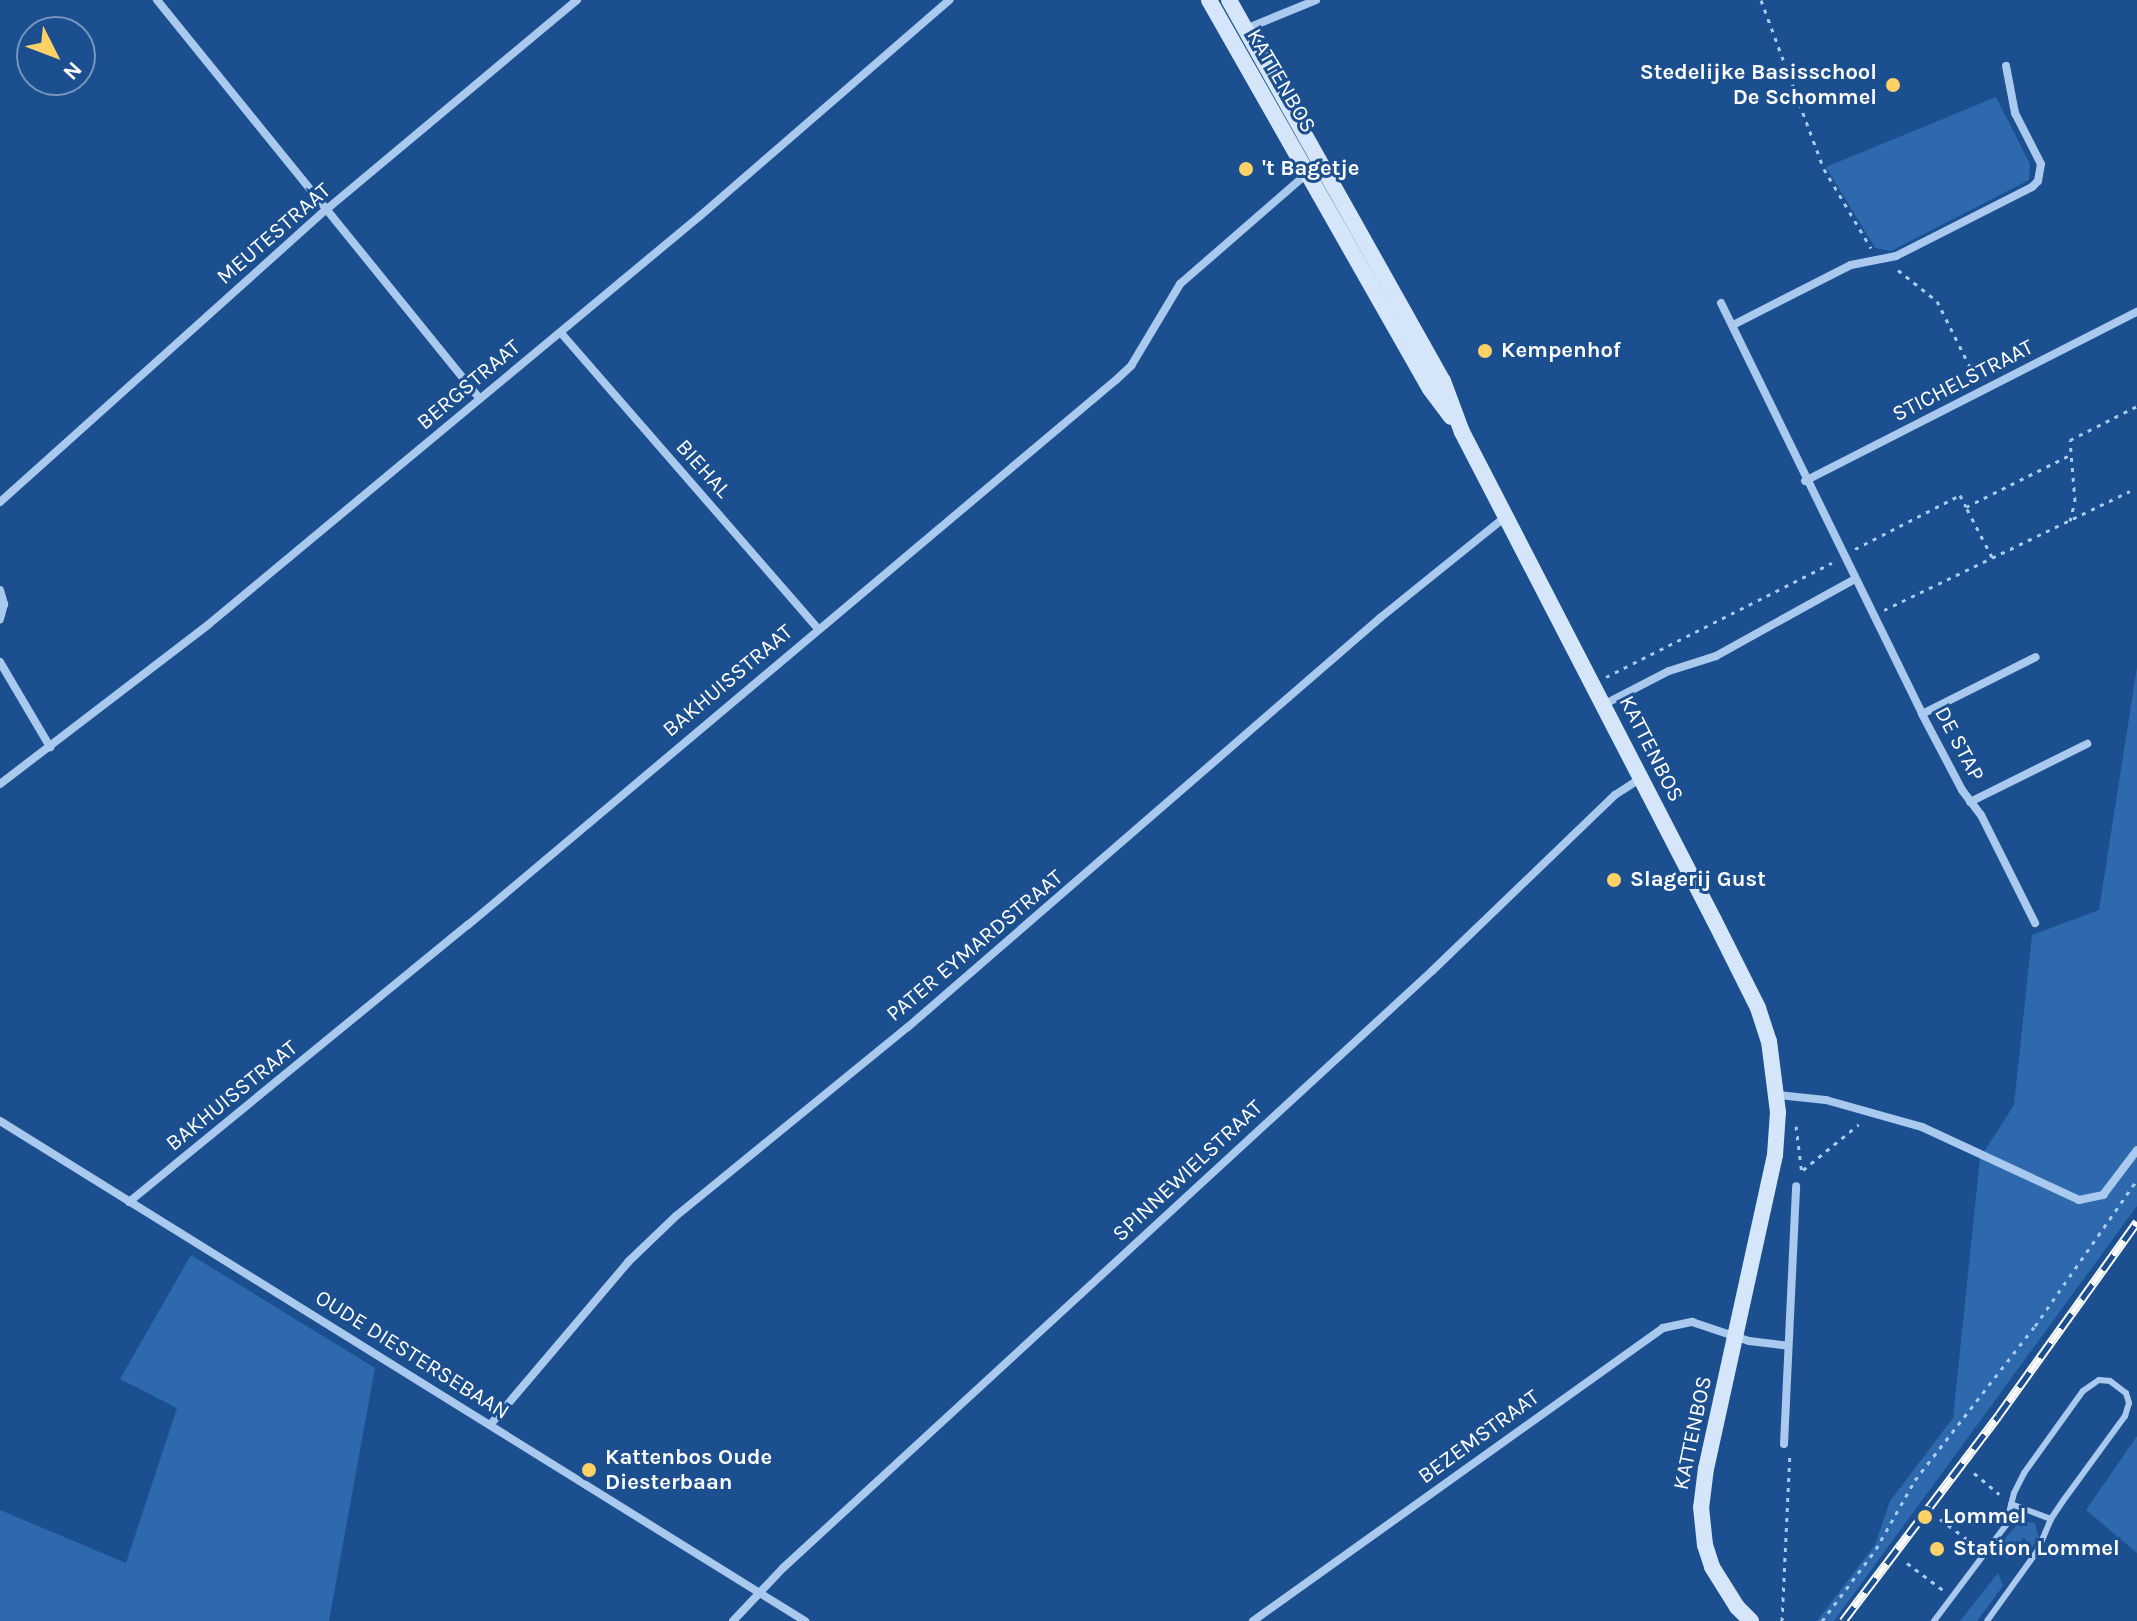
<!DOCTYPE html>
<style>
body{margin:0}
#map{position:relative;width:2137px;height:1621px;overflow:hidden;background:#1b4f8f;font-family:Karla,sans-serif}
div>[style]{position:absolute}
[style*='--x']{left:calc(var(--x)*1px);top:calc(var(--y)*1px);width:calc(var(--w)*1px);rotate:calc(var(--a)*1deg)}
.green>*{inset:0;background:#2e69ad}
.path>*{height:3px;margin-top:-1.5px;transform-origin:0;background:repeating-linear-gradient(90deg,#a9c9ee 0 4px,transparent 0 10px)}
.service>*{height:6px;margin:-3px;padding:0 3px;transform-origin:3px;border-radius:3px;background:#a9c9ee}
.minor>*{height:8px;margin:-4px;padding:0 4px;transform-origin:4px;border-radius:4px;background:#a9c9ee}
.secondary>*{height:16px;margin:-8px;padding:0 8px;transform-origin:8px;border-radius:8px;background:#d6e6fa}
.rail>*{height:9px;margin-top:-4.5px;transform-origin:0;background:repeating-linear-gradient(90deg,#1b4f8f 0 18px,#fff 0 36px);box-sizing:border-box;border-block:2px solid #fff}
.dots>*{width:22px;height:22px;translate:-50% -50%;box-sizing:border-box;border:4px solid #1b4f8f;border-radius:50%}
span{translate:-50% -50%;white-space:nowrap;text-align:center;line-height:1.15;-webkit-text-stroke:6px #1b4f8f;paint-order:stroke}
.poi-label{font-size:22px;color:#fff;font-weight:700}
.right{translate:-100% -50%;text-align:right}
.left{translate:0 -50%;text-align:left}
.street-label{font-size:22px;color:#fff}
.north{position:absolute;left:16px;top:16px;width:80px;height:80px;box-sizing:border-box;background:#1b4f8f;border:2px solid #7695bc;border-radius:50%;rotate:132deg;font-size:22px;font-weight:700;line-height:32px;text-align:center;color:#fff}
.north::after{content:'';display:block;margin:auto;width:28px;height:36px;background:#ffd166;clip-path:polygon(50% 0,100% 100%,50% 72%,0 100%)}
</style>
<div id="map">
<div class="green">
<div style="clip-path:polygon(1996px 97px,2030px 164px,2029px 180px,1891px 251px,1875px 248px,1826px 167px)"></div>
<div style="clip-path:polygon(2137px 667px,2137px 1206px,1834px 1621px,1817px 1621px,1875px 1545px,1890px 1501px,1953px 1418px,1980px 1158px,2014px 1105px,2032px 935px,2099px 910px)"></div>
<div style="clip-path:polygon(191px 1255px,375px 1368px,329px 1621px,0 1621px,0 1510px,126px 1563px,177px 1408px,120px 1379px)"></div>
<div style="clip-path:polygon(2137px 1436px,2137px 1553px,2086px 1510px)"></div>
<div style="clip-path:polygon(2020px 1521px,2035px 1523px,2039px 1538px,2030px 1550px,2024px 1537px,2007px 1559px,2000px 1545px)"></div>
<div style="clip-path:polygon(1998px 1573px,2003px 1586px,1977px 1621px,1960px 1621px)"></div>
</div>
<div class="path">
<div style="--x:1761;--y:0;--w:180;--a:69.6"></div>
<div style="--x:1824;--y:169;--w:92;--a:59.3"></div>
<div style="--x:1898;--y:270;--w:50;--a:38.5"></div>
<div style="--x:1937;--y:301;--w:87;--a:63.4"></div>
<div style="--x:2070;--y:521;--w:21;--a:-76"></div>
<div style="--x:2075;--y:501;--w:61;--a:-94.7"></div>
<div style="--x:2070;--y:440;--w:75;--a:-26.9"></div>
<div style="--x:1855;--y:549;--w:118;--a:-27.2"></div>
<div style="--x:1960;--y:495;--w:13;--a:63"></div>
<div style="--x:1992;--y:557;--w:56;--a:-117.5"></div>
<div style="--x:1966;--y:507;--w:116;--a:-26.6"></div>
<div style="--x:1884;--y:610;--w:273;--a:-25.8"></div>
<div style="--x:1606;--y:677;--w:253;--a:-26.8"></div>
<div style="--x:1796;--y:1126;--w:48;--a:82.9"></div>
<div style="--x:1803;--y:1170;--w:72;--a:-39.4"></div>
<div style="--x:1974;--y:1473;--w:33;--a:40"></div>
<div style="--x:1940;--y:1519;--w:44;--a:36.6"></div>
<div style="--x:1907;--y:1563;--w:45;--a:36.9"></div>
<div style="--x:1782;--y:1621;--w:167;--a:-87.3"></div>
<div style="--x:1822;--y:1621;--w:90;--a:-53.1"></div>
<div style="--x:1876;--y:1549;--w:79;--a:-60.5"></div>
<div style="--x:1915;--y:1480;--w:195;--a:-52.1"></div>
<div style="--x:2035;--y:1326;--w:178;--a:-55.1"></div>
</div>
<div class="service">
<div style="--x:2011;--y:1504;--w:43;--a:20.6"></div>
<div style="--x:1934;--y:1621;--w:120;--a:-53.1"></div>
<div style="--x:2006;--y:1525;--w:33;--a:-76"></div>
<div style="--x:2014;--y:1493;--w:22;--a:-63"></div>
<div style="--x:2024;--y:1473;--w:101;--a:-54.3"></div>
<div style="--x:2083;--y:1391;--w:19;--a:-35"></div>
<div style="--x:2099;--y:1380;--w:11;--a:5"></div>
<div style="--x:2110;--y:1381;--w:20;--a:37"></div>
<div style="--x:2126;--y:1393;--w:10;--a:73"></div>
<div style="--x:2129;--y:1403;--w:14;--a:107"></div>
<div style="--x:2125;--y:1416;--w:105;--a:126.1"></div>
<div style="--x:2063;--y:1501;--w:22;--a:124"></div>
<div style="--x:2051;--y:1519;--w:34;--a:113"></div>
<div style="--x:2038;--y:1550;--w:87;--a:125.7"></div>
</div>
<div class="minor">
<div style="--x:157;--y:0;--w:513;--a:51.01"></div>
<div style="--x:1243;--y:30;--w:79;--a:-22.3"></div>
<div style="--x:1721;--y:303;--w:458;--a:63.9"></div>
<div style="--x:1922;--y:714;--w:86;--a:62.2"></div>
<div style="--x:1962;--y:790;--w:31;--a:53"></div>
<div style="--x:1981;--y:815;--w:121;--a:63.4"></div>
<div style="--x:1733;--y:325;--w:132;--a:-27"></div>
<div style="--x:1851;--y:265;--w:46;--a:-11.3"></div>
<div style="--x:1896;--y:256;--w:153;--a:-26.9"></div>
<div style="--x:2032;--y:187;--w:8;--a:-45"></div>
<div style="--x:2038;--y:181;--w:17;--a:-80"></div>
<div style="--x:2041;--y:164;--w:57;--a:-117"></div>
<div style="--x:2015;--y:113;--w:48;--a:-100.8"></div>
<div style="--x:561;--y:333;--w:392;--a:49"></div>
<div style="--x:1805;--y:481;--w:373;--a:-27"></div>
<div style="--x:0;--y:502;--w:439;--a:-41.9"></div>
<div style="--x:327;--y:209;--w:326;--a:-39.9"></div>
<div style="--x:0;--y:590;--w:15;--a:74"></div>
<div style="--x:4;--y:604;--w:16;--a:105"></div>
<div style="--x:0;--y:662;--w:99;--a:59.5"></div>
<div style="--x:1603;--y:705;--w:74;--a:-27.3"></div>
<div style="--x:1669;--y:671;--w:49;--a:-17.7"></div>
<div style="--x:1716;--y:656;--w:159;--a:-29"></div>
<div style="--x:1922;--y:714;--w:127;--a:-26.6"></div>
<div style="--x:0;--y:784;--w:263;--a:-37.4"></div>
<div style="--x:209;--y:624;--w:638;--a:-39.73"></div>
<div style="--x:700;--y:216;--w:330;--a:-40.9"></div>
<div style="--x:1970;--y:802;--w:131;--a:-26.4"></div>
<div style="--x:1777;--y:1095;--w:49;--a:5.8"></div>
<div style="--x:1826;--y:1100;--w:100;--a:15.7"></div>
<div style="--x:1922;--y:1127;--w:173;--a:24.9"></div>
<div style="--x:2079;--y:1200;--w:25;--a:-12"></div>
<div style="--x:2103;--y:1195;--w:56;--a:-52.9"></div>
<div style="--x:0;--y:1121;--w:948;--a:31.85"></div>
<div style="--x:129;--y:1202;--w:438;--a:-39.3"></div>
<div style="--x:468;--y:925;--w:847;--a:-40.07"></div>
<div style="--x:1116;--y:380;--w:21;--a:-43"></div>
<div style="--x:1131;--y:366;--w:96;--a:-59.1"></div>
<div style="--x:1180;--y:284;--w:171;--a:-41"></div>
<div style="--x:490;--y:1425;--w:214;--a:-49.7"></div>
<div style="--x:628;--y:1262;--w:66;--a:-43.8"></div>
<div style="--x:676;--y:1216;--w:299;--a:-39.2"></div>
<div style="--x:908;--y:1027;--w:625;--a:-40.91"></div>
<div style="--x:1380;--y:618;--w:161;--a:-38.9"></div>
<div style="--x:1784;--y:1444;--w:258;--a:-87.3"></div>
<div style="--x:733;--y:1621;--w:73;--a:-46.7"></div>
<div style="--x:783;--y:1568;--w:882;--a:-42.61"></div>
<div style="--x:1432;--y:971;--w:254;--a:-43.9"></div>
<div style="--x:1615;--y:795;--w:30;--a:-33"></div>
<div style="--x:1253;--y:1621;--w:504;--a:-35.55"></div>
<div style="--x:1663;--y:1328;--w:30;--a:-12"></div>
<div style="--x:1692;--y:1322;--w:60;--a:18.4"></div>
<div style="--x:1749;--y:1341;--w:39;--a:7"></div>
</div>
<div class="secondary">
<div style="--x:1209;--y:0;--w:447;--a:60.4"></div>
<div style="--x:1430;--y:389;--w:35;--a:53"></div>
<div style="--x:1229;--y:0;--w:437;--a:60.7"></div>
<div style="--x:1443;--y:381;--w:54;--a:69.6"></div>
<div style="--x:1462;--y:432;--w:549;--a:62.69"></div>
<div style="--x:1714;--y:920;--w:98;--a:63.4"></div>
<div style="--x:1758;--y:1008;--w:35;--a:72"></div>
<div style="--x:1769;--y:1041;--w:72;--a:82.8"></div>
<div style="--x:1778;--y:1112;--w:43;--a:94"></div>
<div style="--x:1775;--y:1155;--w:321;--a:102.4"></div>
<div style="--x:1706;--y:1468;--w:39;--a:97"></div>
<div style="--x:1701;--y:1507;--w:38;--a:84"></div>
<div style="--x:1705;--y:1545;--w:23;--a:72"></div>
<div style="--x:1712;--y:1567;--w:47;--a:58"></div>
<div style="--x:1737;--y:1607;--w:20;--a:45"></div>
</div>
<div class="rail">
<div style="--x:1843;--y:1621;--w:257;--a:-52.9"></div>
<div style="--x:1998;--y:1416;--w:239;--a:-54.4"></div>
</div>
<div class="dots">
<div style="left:1893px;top:85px;background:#ffd166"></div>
<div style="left:1246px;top:169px;background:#ffd166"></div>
<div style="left:1485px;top:351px;background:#ffd166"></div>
<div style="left:1614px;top:880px;background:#ffd166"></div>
<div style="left:589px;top:1470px;background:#ffd166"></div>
<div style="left:1925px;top:1517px;background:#ffd166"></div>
<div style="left:1937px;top:1549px;background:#ffd166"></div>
</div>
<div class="poi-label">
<span class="right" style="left:1877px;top:85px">Stedelijke Basisschool<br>De Schommel</span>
<span class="left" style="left:1262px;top:169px">'t Bagetje</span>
<span class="left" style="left:1501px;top:351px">Kempenhof</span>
<span class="left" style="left:1630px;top:880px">Slagerij Gust</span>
<span class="left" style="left:605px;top:1470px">Kattenbos Oude<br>Diesterbaan</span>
<span class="left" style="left:1943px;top:1517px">Lommel</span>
<span class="left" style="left:1953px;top:1549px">Station Lommel</span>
</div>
<div class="street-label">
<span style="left:1281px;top:81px;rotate:60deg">KATTENBOS</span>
<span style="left:274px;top:234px;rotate:-41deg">MEUTESTRAAT</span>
<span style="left:1963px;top:381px;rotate:-27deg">STICHELSTRAAT</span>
<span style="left:469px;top:385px;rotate:-40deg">BERGSTRAAT</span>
<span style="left:703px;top:469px;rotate:48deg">BIEHAL</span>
<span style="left:728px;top:681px;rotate:-40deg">BAKHUISSTRAAT</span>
<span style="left:1959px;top:744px;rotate:62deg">DE STAP</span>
<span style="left:1651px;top:749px;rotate:63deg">KATTENBOS</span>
<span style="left:975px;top:946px;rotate:-40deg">PATER EYMARDSTRAAT</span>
<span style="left:232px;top:1096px;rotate:-39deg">BAKHUISSTRAAT</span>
<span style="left:1188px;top:1171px;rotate:-43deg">SPINNEWIELSTRAAT</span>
<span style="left:412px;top:1355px;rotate:32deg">OUDE DIESTERSEBAAN</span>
<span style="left:1693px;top:1433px;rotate:-78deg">KATTENBOS</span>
<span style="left:1479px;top:1437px;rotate:-36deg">BEZEMSTRAAT</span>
</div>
<div class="north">N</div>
</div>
